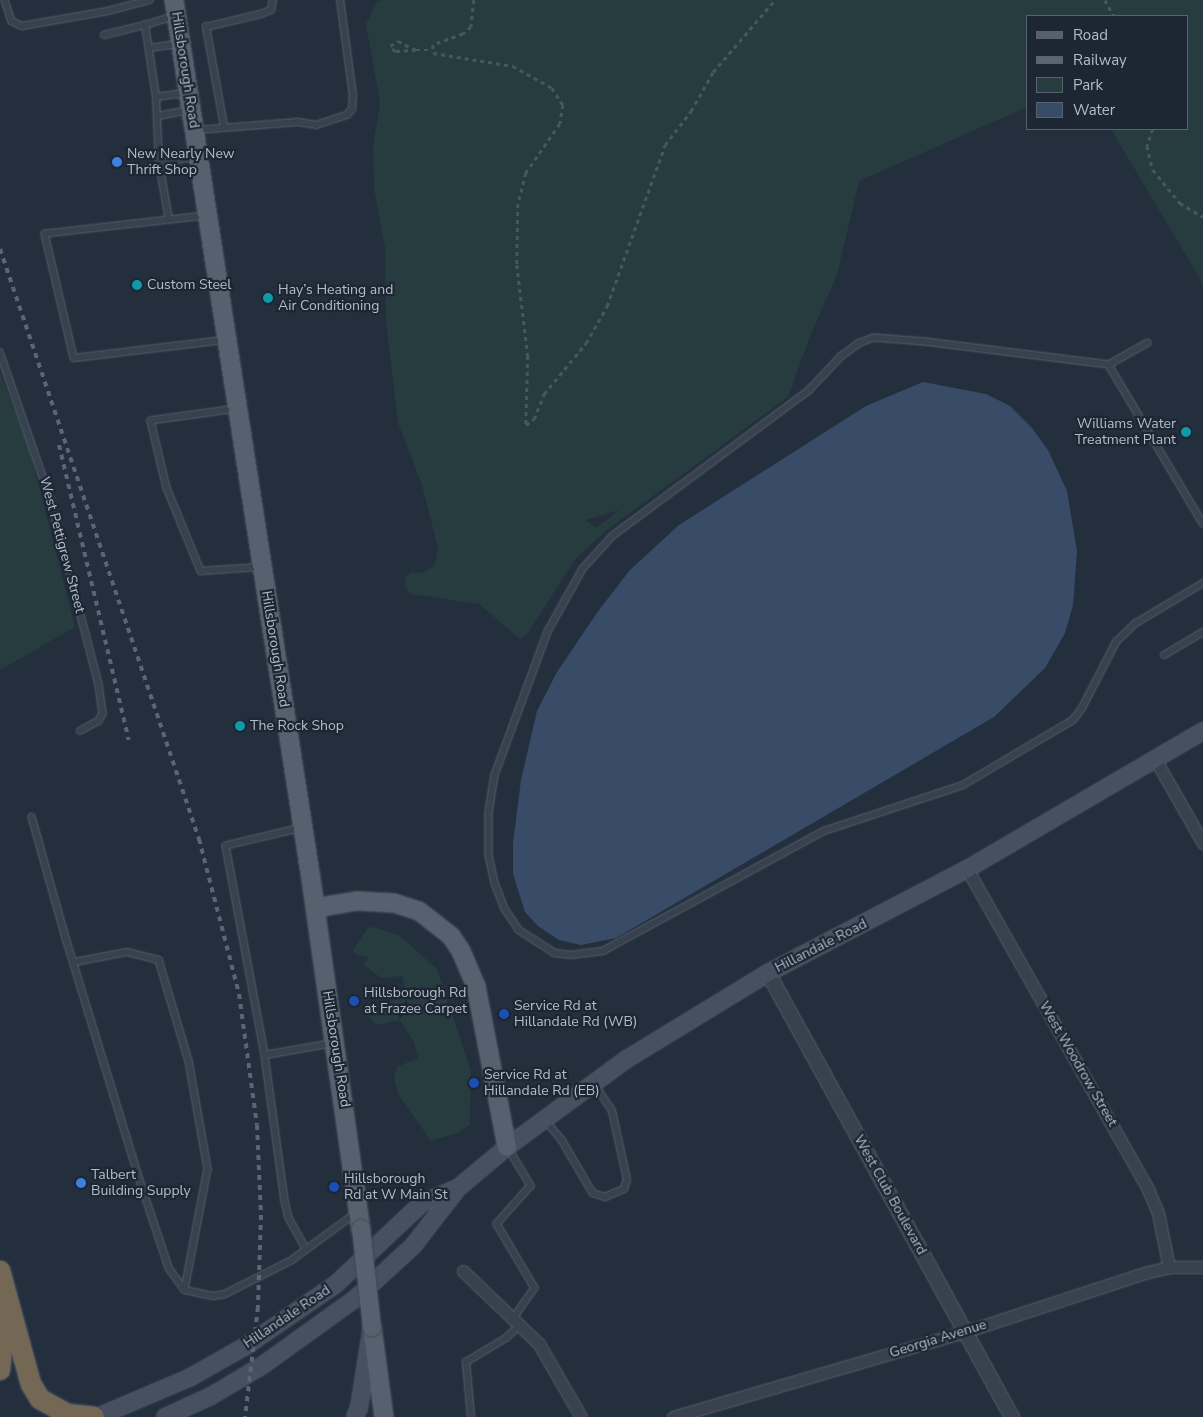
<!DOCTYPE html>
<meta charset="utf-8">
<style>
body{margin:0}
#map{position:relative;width:1203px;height:1417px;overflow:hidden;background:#242f3e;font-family:"Nunito Sans",sans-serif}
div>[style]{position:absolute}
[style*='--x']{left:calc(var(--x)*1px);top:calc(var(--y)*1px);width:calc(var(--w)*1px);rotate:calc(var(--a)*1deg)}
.green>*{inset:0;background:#263c3f}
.water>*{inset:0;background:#394c67}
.path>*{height:2.5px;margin-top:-1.25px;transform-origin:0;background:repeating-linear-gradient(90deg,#44595c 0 4px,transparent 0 8px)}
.roads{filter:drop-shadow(0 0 1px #565f6c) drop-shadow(0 0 1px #565f6c)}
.service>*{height:5.5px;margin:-2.75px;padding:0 2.75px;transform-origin:2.75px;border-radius:2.75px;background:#38414e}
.minor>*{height:11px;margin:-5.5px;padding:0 5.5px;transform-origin:5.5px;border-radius:5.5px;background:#38414e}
.tertiary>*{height:14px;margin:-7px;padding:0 7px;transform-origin:7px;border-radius:7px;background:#38414e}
.secondary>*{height:16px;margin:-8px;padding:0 8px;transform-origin:8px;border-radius:8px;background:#465061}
.primary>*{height:18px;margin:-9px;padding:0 9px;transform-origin:9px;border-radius:9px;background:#56606e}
.motorway>*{height:20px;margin:-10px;padding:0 10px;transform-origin:10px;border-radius:10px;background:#746855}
.rail>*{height:4px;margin-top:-2px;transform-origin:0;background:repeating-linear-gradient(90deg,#5a6575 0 5px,transparent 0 10px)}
.bridges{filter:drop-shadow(0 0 1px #414a57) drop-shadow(0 0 1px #414a57)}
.primary-bridge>*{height:18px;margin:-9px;padding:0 9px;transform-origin:9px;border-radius:9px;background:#56606e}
.dots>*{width:14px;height:14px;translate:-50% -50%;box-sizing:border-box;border:2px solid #1d2633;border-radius:50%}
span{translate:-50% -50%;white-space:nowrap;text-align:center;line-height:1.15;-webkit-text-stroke:4.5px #1d2633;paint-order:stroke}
.street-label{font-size:14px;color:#b4bcc9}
.poi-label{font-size:14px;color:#b4bcc9}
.left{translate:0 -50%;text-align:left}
.right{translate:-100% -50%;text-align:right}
.legend{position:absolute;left:1026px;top:15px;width:162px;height:115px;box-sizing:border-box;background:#1d2633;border:1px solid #59626f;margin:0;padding:6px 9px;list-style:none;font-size:15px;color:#b4bcc9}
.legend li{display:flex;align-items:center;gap:10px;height:25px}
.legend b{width:25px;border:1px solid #59626f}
</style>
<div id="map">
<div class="green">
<div style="clip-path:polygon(evenodd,383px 0,1203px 0,1203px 284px,1111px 129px,1187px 129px,1187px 16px,1027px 16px,1027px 107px,859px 181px,837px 275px,810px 336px,788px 397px,603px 533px,576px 558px,528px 633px,520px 639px,479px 604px,411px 594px,405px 586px,405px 578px,411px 572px,423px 573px,435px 564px,438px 547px,421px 482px,398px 423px,386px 321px,385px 248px,374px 189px,373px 146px,380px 103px,366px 24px,377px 2px,383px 0,619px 510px,596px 528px,585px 520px,619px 510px)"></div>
<div style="clip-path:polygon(0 372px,29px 448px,75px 627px,0 670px)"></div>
<div style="clip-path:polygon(374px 927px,400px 936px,437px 969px,471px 1071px,470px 1125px,457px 1133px,431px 1141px,398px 1094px,394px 1078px,397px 1067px,418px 1058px,414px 1042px,400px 1020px,376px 1025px,368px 1016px,367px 1011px,375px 1004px,407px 997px,402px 976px,381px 978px,363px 964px,369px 957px,356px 955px,353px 950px,368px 928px)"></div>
</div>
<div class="water">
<div style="clip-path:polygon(923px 382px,986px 394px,1010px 406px,1032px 428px,1048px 450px,1067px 491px,1077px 551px,1073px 605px,1065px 633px,1045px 668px,994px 717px,616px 938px,581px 945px,559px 940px,538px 926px,525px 912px,513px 874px,513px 843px,521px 780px,537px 711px,557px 672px,599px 610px,630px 570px,679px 525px,866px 406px)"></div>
</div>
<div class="path">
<div style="--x:474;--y:0;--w:27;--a:96"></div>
<div style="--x:471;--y:27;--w:11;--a:139"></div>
<div style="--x:463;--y:34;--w:32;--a:160"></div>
<div style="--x:433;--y:45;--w:8;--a:90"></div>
<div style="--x:433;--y:53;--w:81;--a:9.2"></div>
<div style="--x:513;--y:66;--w:45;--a:29.4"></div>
<div style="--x:552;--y:88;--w:20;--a:57"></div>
<div style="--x:563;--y:105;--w:19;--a:99"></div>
<div style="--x:560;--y:124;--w:60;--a:124.8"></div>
<div style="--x:526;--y:173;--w:32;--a:104"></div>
<div style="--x:518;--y:204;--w:61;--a:90.9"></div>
<div style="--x:517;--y:265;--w:92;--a:83.1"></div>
<div style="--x:528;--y:356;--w:69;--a:91.7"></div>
<div style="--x:526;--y:425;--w:10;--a:-37"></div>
<div style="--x:534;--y:419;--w:27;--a:-68"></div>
<div style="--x:544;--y:394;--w:66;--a:-50.5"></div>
<div style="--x:586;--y:343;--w:43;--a:-60.4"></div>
<div style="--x:607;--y:306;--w:171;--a:-70.2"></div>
<div style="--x:665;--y:145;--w:43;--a:-52.6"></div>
<div style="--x:691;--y:111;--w:45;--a:-60.6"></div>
<div style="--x:713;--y:72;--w:95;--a:-49.3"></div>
<div style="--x:1105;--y:0;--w:18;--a:61"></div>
<div style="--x:416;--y:50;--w:21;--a:175"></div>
<div style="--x:395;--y:52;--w:8;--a:-130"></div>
<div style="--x:390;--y:46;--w:9;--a:-32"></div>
<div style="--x:398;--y:41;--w:20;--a:27"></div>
<div style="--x:416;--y:50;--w:15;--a:0"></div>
<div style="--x:1153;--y:129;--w:18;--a:109"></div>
<div style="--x:1147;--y:146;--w:25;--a:76"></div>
<div style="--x:1153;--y:170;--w:43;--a:50.7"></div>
<div style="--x:1180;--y:203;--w:27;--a:31"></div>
</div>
<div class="roads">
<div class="service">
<div style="--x:5;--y:0;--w:22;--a:72"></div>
<div style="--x:12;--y:21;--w:11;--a:27"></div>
<div style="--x:22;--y:26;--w:87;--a:-9.9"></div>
<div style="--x:108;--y:11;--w:43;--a:-14.7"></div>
<div style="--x:104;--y:35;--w:42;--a:-13.7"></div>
<div style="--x:149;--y:48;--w:30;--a:-8"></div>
<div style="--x:156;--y:97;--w:30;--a:-8"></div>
<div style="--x:158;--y:116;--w:33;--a:-11"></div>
<div style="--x:224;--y:126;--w:101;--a:-100.3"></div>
<div style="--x:206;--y:27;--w:57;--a:-13.3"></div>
<div style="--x:261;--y:14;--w:11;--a:-22"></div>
<div style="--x:271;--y:10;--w:10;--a:-79"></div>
<div style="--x:197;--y:130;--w:101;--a:-4.5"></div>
<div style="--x:298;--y:122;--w:18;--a:9"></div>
<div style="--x:316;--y:125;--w:33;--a:-18"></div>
<div style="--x:347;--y:115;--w:8;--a:-50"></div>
<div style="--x:352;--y:109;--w:13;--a:-86"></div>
<div style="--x:353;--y:96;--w:97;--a:-97.7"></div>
<div style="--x:159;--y:163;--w:39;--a:-10"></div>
<div style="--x:206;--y:216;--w:162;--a:173.6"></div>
<div style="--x:45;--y:234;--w:127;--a:76.8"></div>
<div style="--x:74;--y:358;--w:151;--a:-6.8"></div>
<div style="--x:169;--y:220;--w:58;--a:-100"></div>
<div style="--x:159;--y:163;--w:66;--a:-92.6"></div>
<div style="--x:156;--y:97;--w:73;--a:-98.7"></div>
<div style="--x:145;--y:25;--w:31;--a:-17"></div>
<div style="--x:1148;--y:343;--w:45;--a:150.6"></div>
<div style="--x:1109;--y:365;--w:185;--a:-172.9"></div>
<div style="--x:925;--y:342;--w:51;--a:-175.5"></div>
<div style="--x:874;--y:338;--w:15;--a:160"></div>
<div style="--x:860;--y:343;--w:24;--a:144"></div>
<div style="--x:841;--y:357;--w:47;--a:133.3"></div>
<div style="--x:809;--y:391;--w:244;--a:143.5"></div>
<div style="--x:613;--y:536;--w:45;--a:132.3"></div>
<div style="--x:583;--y:569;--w:72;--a:119.1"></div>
<div style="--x:548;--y:632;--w:153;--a:110.3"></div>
<div style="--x:495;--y:775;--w:37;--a:99"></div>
<div style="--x:489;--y:812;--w:43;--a:90"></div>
<div style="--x:489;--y:855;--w:29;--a:78"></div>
<div style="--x:495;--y:883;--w:28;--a:69"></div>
<div style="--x:505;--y:909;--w:25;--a:56"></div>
<div style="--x:519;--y:930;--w:43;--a:32.6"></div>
<div style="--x:555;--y:953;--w:16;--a:7"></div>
<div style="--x:571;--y:955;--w:32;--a:-7"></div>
<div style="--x:603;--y:951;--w:251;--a:-28.5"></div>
<div style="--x:824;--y:831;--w:146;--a:-18.3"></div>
<div style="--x:963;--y:785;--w:128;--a:-30.6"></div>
<div style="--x:1073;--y:720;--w:15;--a:-53"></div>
<div style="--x:1082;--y:708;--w:74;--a:-62.7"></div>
<div style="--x:1116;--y:642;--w:28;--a:-44"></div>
<div style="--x:1136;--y:623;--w:78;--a:-30.8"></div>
<div style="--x:0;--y:352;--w:160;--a:71"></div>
<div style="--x:52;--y:503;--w:188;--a:75.5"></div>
<div style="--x:99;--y:685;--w:29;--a:82"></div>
<div style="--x:103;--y:714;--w:8;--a:120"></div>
<div style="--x:99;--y:721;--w:21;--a:151"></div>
<div style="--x:1109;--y:365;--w:184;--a:59.3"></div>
<div style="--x:237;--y:409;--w:87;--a:172.1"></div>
<div style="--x:151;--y:421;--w:69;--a:76.6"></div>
<div style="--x:167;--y:488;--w:90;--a:67.7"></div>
<div style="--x:201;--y:571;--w:59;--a:-3.9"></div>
<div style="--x:1164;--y:655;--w:45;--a:-30.5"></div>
<div style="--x:32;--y:817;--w:126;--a:74.3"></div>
<div style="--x:66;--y:938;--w:247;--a:73"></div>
<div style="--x:138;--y:1174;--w:99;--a:71.7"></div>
<div style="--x:169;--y:1268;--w:27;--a:54"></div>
<div style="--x:185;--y:1290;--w:29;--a:12"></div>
<div style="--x:213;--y:1296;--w:12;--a:-9"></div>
<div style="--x:225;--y:1294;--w:75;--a:-26.9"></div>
<div style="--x:292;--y:1260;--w:79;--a:-36.3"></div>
<div style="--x:302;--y:828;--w:78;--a:166.7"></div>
<div style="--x:226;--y:846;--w:213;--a:79.4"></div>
<div style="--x:265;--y:1055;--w:147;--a:82.2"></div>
<div style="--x:285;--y:1201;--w:17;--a:77"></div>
<div style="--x:289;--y:1218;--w:35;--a:61"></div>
<div style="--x:75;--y:962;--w:53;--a:-10.9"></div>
<div style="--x:127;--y:952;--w:33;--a:14"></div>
<div style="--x:159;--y:960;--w:105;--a:73.5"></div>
<div style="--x:189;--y:1061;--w:110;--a:80"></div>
<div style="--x:208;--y:1169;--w:123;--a:100.8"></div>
<div style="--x:265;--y:1055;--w:69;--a:-10"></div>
<div style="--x:546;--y:1121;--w:25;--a:50"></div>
<div style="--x:562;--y:1140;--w:61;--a:59.7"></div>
<div style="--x:593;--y:1193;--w:13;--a:18"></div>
<div style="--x:605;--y:1197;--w:21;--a:-23"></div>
<div style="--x:624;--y:1189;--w:9;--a:-72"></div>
<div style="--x:627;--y:1180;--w:71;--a:-102.3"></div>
<div style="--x:612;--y:1111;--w:32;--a:-124"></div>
<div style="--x:509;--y:1149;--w:43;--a:59.3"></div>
<div style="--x:531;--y:1186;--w:51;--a:131.8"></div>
<div style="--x:497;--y:1224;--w:74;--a:59.3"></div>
<div style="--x:535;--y:1288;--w:37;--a:125"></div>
<div style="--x:471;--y:1417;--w:55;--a:-95.2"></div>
<div style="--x:466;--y:1362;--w:47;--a:-31"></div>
<div style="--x:506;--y:1338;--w:19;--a:-43"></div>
</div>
<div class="minor">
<div style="--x:1155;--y:759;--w:97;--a:60.3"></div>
<div style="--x:967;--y:869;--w:365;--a:60.5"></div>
<div style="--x:1147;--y:1187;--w:28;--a:67"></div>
<div style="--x:1158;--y:1213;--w:55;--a:78.5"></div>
<div style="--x:463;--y:1271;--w:105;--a:43.8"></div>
<div style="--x:539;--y:1344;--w:84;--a:60.1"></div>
<div style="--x:673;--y:1417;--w:303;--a:-16.3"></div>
<div style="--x:964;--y:1332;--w:194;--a:-18.1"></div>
<div style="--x:1148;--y:1272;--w:22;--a:-13"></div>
<div style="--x:1169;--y:1267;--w:34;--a:0"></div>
</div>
<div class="tertiary">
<div style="--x:768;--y:973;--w:507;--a:61.21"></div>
</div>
<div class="secondary">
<div style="--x:97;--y:1417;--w:100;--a:-23"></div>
<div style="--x:189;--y:1378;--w:69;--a:-29.5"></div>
<div style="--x:249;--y:1344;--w:106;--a:-34.6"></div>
<div style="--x:336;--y:1284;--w:118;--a:-43.3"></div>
<div style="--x:422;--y:1203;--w:38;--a:-23"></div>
<div style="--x:165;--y:1417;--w:51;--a:-24.5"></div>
<div style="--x:211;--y:1396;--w:61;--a:-30.8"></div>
<div style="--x:263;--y:1365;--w:113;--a:-35.7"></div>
<div style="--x:355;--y:1299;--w:79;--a:-42.4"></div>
<div style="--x:413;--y:1246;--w:73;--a:-52.2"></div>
<div style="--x:458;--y:1188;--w:64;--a:-39.9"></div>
<div style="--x:507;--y:1147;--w:149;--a:-36.3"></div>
<div style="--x:627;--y:1059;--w:165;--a:-31.4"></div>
<div style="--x:768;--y:973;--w:225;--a:-27.6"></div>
<div style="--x:967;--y:869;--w:273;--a:-30.3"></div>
<div style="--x:355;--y:1417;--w:10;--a:-66"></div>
<div style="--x:359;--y:1408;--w:78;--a:-81.1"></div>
</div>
<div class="primary">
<div style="--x:174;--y:0;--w:883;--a:81.14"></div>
<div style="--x:310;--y:872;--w:361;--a:81.9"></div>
<div style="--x:315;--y:908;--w:43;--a:-9.5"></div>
<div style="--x:357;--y:901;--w:37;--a:3"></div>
<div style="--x:394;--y:903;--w:26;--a:18"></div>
<div style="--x:419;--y:911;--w:41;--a:38"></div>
<div style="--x:451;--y:936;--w:18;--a:56"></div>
<div style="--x:461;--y:951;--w:38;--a:67"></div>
<div style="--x:476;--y:986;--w:164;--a:79.1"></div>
<div style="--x:372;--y:1327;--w:91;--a:82.4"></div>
</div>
<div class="motorway">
<div style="--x:0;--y:1271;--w:117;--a:74.7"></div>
<div style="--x:31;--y:1384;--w:17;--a:59"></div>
<div style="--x:40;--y:1399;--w:31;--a:29"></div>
<div style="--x:67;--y:1414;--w:27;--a:6"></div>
<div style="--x:0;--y:1314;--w:20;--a:81"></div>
<div style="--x:3;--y:1334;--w:36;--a:95"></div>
</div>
</div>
<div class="rail">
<div style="--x:0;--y:249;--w:623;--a:71.36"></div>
<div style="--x:199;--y:839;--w:160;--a:75.5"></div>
<div style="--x:239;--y:994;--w:132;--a:82.2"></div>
<div style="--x:257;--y:1125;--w:90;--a:87.5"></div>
<div style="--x:261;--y:1215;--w:92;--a:91.9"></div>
<div style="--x:258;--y:1307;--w:111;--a:96.7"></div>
<div style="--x:59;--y:445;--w:303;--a:76.7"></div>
</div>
<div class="bridges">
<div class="primary-bridge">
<div style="--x:361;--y:1229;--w:99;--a:83.6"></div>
</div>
</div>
<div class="dots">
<div style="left:117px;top:162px;background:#3f7fe0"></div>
<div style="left:137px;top:285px;background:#0f9aa8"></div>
<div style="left:268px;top:298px;background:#0f9aa8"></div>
<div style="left:1186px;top:432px;background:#0f9aa8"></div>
<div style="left:240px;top:726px;background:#0f9aa8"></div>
<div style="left:354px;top:1001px;background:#1a4fb4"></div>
<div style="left:504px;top:1014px;background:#1a4fb4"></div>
<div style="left:474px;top:1083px;background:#1a4fb4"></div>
<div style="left:81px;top:1183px;background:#3f7fe0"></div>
<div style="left:334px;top:1187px;background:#1a4fb4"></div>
</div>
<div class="street-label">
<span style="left:185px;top:70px;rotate:81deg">Hillsborough Road</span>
<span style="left:62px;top:545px;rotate:75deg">West Pettigrew Street</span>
<span style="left:275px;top:649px;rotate:81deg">Hillsborough Road</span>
<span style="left:821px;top:946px;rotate:-27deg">Hillandale Road</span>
<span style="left:336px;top:1049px;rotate:81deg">Hillsborough Road</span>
<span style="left:1078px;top:1064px;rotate:60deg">West Woodrow Street</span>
<span style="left:890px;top:1195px;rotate:61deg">West Club Boulevard</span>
<span style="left:287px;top:1317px;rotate:-34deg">Hillandale Road</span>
<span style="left:938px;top:1339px;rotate:-17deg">Georgia Avenue</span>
</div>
<div class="poi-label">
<span class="left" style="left:127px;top:162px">New Nearly New<br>Thrift Shop</span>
<span class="left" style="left:147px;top:285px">Custom Steel</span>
<span class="left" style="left:278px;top:298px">Hay’s Heating and<br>Air Conditioning</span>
<span class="right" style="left:1176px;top:432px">Williams Water<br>Treatment Plant</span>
<span class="left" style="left:250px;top:726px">The Rock Shop</span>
<span class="left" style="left:364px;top:1001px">Hillsborough Rd<br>at Frazee Carpet</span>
<span class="left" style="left:514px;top:1014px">Service Rd at<br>Hillandale Rd (WB)</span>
<span class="left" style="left:484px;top:1083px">Service Rd at<br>Hillandale Rd (EB)</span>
<span class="left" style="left:91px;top:1183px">Talbert<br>Building Supply</span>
<span class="left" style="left:344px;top:1187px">Hillsborough<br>Rd at W Main St</span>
</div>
<ul class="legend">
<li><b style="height:6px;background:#56606e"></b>Road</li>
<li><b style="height:6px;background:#5a6575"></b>Railway</li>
<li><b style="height:14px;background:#263c3f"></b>Park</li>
<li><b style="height:14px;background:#394c67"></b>Water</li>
</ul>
</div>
